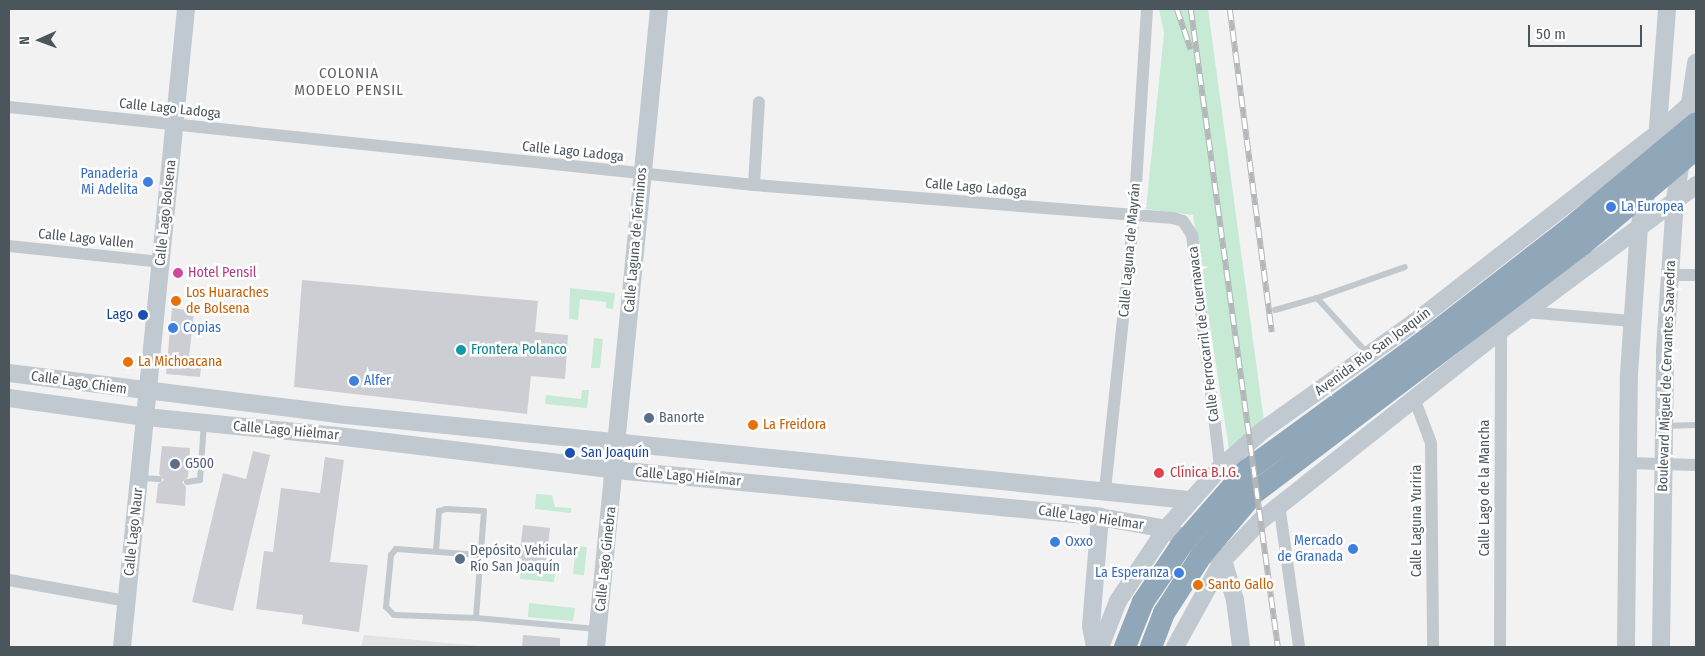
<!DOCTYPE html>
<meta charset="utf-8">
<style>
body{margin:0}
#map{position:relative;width:1705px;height:656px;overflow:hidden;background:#f3f2f2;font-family:"Fira Sans Condensed",sans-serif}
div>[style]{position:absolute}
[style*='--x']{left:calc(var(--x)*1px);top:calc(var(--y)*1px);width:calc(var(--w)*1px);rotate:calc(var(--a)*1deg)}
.education>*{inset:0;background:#e4e3e3}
.green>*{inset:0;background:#c6ead3}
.building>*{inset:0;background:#ccced3}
.lane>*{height:6px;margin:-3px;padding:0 3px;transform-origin:3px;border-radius:3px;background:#c1c9ce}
.street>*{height:12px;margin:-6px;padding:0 6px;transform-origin:6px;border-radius:6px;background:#c1c9ce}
.secondary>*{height:18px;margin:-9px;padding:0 9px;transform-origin:9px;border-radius:9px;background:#c0c8d0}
.highway>*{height:22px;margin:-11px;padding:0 11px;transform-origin:11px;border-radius:11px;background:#90a6b9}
.rail>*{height:5.5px;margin-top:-2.75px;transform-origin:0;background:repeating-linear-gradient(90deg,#fff 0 11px,#b4b7ba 0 22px);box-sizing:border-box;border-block:1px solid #b4b7ba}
.dots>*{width:14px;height:14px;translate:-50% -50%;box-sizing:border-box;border:2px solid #fff;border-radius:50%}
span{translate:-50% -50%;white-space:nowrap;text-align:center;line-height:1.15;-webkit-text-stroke:5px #fff;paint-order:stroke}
.street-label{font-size:14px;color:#4b555c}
.shop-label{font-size:14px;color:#366cbe}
.right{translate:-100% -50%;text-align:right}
.left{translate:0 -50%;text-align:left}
.hotel-label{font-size:14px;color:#b23c85}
.food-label{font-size:14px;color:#c56008}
.transit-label{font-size:14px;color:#164399}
.culture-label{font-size:14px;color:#0d838f}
.service-label{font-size:14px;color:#4e5e75}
.health-label{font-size:14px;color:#be3a42}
.neighbourhood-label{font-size:15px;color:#5f6265;letter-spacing:1px}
.frame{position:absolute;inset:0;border:10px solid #4b555c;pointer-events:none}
.north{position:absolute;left:15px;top:15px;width:50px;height:50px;-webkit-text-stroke:4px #fff;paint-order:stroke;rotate:268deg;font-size:14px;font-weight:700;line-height:20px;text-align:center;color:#4b555c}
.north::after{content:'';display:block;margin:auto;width:18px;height:22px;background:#4b555c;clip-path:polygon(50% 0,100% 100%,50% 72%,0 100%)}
.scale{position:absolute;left:1528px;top:25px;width:114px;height:22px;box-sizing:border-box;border:2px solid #4b555c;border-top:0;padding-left:6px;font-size:15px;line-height:18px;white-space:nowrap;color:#4b555c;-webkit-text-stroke:4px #fff;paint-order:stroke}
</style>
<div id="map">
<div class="education">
<div style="clip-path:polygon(364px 635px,490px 647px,361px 647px)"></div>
</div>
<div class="green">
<div style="clip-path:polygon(1159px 9px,1208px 9px,1264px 421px,1229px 449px,1193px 215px,1146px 209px,1164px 33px)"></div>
<div style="clip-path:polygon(570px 288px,615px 293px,613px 309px,606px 308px,606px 302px,580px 299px,578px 320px,569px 319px)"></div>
<div style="clip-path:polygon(594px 338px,603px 339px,600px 368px,591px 368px)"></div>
<div style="clip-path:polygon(582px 390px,589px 390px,587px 408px,545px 404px,546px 395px,581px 399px)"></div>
<div style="clip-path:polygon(536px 494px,552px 495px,555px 507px,571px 508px,571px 513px,535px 509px)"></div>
<div style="clip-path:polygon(576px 546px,587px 547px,584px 575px,573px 574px)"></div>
<div style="clip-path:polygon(546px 566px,556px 567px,554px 582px,520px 579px,521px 570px,545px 573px)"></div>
<div style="clip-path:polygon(529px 603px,575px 608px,573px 621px,528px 617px)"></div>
</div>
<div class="building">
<div style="clip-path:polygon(302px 280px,538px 301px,535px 332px,568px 335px,565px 379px,531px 376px,527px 414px,294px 387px)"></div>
<div style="clip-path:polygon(172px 308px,194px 311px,189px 358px,202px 359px,200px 377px,166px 374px)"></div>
<div style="clip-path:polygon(162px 446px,190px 448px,188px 477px,182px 482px,186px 487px,185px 506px,156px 503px,158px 484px,164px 480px,159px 474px)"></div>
<div style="clip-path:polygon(253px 451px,270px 455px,233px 611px,192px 602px,223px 473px,246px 479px)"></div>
<div style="clip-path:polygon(325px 457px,344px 460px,330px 562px,368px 565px,359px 632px,302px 624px,303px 615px,256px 609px,264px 551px,273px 552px,281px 488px,320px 493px)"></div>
<div style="clip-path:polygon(523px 525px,550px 528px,545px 573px,518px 570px)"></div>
<div style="clip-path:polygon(523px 635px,560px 638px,560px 647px,522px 647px)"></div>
</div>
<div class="lane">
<div style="--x:1317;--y:298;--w:93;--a:-19.4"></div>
<div style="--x:1275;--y:310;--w:44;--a:-15.9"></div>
<div style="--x:1317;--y:298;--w:76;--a:47.7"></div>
<div style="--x:1665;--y:426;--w:31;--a:-2"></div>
<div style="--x:140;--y:478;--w:19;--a:3"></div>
<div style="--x:187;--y:482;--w:13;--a:-9"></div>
<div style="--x:200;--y:480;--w:57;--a:-86"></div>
<div style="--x:436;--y:551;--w:40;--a:-85.7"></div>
<div style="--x:439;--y:511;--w:7;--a:-16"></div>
<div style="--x:446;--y:509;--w:38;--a:3"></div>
<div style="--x:484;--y:511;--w:107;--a:94.3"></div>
<div style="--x:481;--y:555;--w:85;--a:-176"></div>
<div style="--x:396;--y:549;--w:8;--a:130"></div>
<div style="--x:391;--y:555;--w:52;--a:95.5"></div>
<div style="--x:386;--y:607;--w:11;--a:45"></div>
<div style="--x:394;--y:615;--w:82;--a:2.1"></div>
<div style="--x:476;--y:618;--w:121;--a:5.2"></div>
</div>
<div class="street">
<div style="--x:9;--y:107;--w:749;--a:5.98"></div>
<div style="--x:754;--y:185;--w:420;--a:4.5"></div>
<div style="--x:1173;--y:218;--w:10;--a:17"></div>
<div style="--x:1183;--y:221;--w:17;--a:57"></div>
<div style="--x:1192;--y:235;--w:235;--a:83.1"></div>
<div style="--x:754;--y:185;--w:83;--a:-86.6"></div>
<div style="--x:9;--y:246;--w:152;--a:6"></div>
<div style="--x:1670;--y:275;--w:26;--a:0"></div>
<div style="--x:1525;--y:312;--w:107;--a:4.8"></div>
<div style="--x:1414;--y:398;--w:48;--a:69.3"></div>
<div style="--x:1431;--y:443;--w:204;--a:89.4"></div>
<div style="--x:1627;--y:463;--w:69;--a:1.7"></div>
<div style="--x:1105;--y:490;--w:276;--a:-84"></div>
<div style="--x:1134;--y:216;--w:207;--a:-86.4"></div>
<div style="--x:1279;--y:504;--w:144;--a:82"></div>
<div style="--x:9;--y:580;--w:120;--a:10.1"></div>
<div style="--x:1500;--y:647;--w:317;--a:-89.8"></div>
</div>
<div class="secondary">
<div style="--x:1689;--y:110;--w:48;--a:-81.5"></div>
<div style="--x:1657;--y:140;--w:131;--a:-85.6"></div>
<div style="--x:9;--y:373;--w:330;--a:7.1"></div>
<div style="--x:336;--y:414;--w:857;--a:5.76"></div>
<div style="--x:9;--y:398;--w:138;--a:7.9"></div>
<div style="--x:146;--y:417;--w:192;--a:5.7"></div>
<div style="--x:337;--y:436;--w:281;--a:6.9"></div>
<div style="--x:616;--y:470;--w:486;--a:5.5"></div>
<div style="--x:1100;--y:517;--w:67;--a:10.3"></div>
<div style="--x:1166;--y:529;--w:65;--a:28.5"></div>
<div style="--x:1223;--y:560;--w:42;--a:73.3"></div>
<div style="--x:1235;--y:600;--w:47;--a:82.7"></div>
<div style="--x:122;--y:647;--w:641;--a:-84.27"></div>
<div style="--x:596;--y:647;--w:641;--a:-84.36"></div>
<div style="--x:1095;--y:647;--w:21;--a:-101"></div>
<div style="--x:1091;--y:626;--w:109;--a:-85.3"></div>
<div style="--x:1100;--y:647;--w:49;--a:-68.6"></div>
<div style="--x:1118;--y:601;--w:87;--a:-56.3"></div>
<div style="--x:1166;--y:529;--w:81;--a:-48.5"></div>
<div style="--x:1220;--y:468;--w:56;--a:-41.4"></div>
<div style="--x:1262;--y:431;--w:193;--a:-35.5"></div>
<div style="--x:1419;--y:319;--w:303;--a:-37.9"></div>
<div style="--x:1658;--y:133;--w:51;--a:-41.8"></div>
<div style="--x:1175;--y:647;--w:99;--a:-61.1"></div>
<div style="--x:1223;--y:560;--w:54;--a:-46.5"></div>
<div style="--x:1260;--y:521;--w:308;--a:-38.4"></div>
<div style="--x:1501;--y:330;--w:243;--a:-36.6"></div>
<div style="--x:1626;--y:647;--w:273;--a:-89.4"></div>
<div style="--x:1629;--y:374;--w:145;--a:-86.1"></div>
<div style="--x:1639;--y:229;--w:45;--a:-78.4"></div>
<div style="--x:1661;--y:647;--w:297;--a:-89.2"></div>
<div style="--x:1665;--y:350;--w:150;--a:-86.2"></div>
<div style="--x:1675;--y:200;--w:46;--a:-81.2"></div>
</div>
<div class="highway">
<div style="--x:1125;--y:647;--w:48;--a:-68.2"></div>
<div style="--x:1143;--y:602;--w:71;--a:-55.9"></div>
<div style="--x:1183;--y:543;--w:96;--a:-48.8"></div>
<div style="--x:1246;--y:471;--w:224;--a:-36.1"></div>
<div style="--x:1427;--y:339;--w:180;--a:-37.8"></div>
<div style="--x:1569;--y:229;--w:165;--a:-39.8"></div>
<div style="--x:1151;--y:647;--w:36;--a:-69"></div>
<div style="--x:1164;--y:613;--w:68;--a:-57"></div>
<div style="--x:1201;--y:556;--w:82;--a:-49.9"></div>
<div style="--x:1254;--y:493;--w:413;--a:-37.1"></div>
<div style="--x:1583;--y:244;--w:148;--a:-40.1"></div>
</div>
<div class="rail">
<div style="--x:1177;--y:9;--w:43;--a:71.1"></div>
<div style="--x:1191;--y:9;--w:644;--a:82.23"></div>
<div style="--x:1230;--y:9;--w:326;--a:82.6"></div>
</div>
<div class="dots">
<div style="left:148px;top:182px;background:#3f7fe0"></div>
<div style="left:1611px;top:207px;background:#3f7fe0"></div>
<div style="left:178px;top:273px;background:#d1479c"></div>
<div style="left:176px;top:301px;background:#e8710a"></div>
<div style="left:143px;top:315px;background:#1a4fb4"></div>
<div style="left:173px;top:328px;background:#3f7fe0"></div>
<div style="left:461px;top:350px;background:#0f9aa8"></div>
<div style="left:128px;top:362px;background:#e8710a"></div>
<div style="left:354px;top:381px;background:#3f7fe0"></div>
<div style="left:649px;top:418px;background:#5c6f8a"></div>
<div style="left:753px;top:425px;background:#e8710a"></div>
<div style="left:570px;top:453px;background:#1a4fb4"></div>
<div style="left:175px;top:464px;background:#5c6f8a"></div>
<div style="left:1159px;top:473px;background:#e0444e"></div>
<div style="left:1055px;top:542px;background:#3f7fe0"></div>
<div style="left:1353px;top:549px;background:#3f7fe0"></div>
<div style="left:460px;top:559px;background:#5c6f8a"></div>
<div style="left:1179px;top:573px;background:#3f7fe0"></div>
<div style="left:1198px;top:585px;background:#e8710a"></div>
</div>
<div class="street-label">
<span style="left:170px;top:109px;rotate:6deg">Calle Lago Ladoga</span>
<span style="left:573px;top:152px;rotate:6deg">Calle Lago Ladoga</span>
<span style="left:976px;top:188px;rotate:5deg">Calle Lago Ladoga</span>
<span style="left:166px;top:213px;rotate:-84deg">Calle Lago Bolsena</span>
<span style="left:86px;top:239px;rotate:6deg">Calle Lago Vallen</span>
<span style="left:636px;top:240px;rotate:-85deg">Calle Laguna de Términos</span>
<span style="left:1130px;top:250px;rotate:-85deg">Calle Laguna de Mayrán</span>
<span style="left:1204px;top:334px;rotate:-97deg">Calle Ferrocarril de Cuernavaca</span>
<span style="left:1373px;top:352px;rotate:-36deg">Avenida Río San Joaquín</span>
<span style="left:1667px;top:376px;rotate:-88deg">Boulevard Miguel de Cervantes Saavedra</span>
<span style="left:79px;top:383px;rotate:8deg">Calle Lago Chiem</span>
<span style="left:286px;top:431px;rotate:5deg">Calle Lago Hielmar</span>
<span style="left:688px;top:477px;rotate:5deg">Calle Lago Hielmar</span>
<span style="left:1485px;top:488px;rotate:-90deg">Calle Lago de la Mancha</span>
<span style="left:1091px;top:518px;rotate:8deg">Calle Lago Hielmar</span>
<span style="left:1417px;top:521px;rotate:-90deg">Calle Laguna Yuriria</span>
<span style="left:134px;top:532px;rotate:-84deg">Calle Lago Naur</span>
<span style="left:606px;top:559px;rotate:-84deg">Calle Lago Ginebra</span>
</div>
<div class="shop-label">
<span class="right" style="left:138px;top:182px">Panaderia<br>Mi Adelita</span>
<span class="left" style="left:1621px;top:207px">La Europea</span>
<span class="left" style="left:183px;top:328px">Copias</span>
<span class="left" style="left:364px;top:381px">Alfer</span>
<span class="right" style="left:1343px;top:549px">Mercado<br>de Granada</span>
<span class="left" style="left:1065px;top:542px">Oxxo</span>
<span class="right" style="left:1169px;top:573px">La Esperanza</span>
</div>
<div class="hotel-label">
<span class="left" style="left:188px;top:273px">Hotel Pensil</span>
</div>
<div class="food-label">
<span class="left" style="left:186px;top:301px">Los Huaraches<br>de Bolsena</span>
<span class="left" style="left:138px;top:362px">La Michoacana</span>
<span class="left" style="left:763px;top:425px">La Freidora</span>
<span class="left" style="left:1208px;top:585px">Santo Gallo</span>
</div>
<div class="transit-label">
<span class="right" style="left:133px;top:315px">Lago</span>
<span class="left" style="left:581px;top:453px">San Joaquín</span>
</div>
<div class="culture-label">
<span class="left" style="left:471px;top:350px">Frontera Polanco</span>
</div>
<div class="service-label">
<span class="left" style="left:659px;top:418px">Banorte</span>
<span class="left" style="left:185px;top:464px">G500</span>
<span class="left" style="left:470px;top:559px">Depósito Vehicular<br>Río San Joaquín</span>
</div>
<div class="health-label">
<span class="left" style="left:1170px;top:473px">Clínica B.I.G.</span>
</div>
<div class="neighbourhood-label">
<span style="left:349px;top:82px">COLONIA<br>MODELO PENSIL</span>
</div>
<div class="frame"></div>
<div class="north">N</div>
<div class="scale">50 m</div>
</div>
